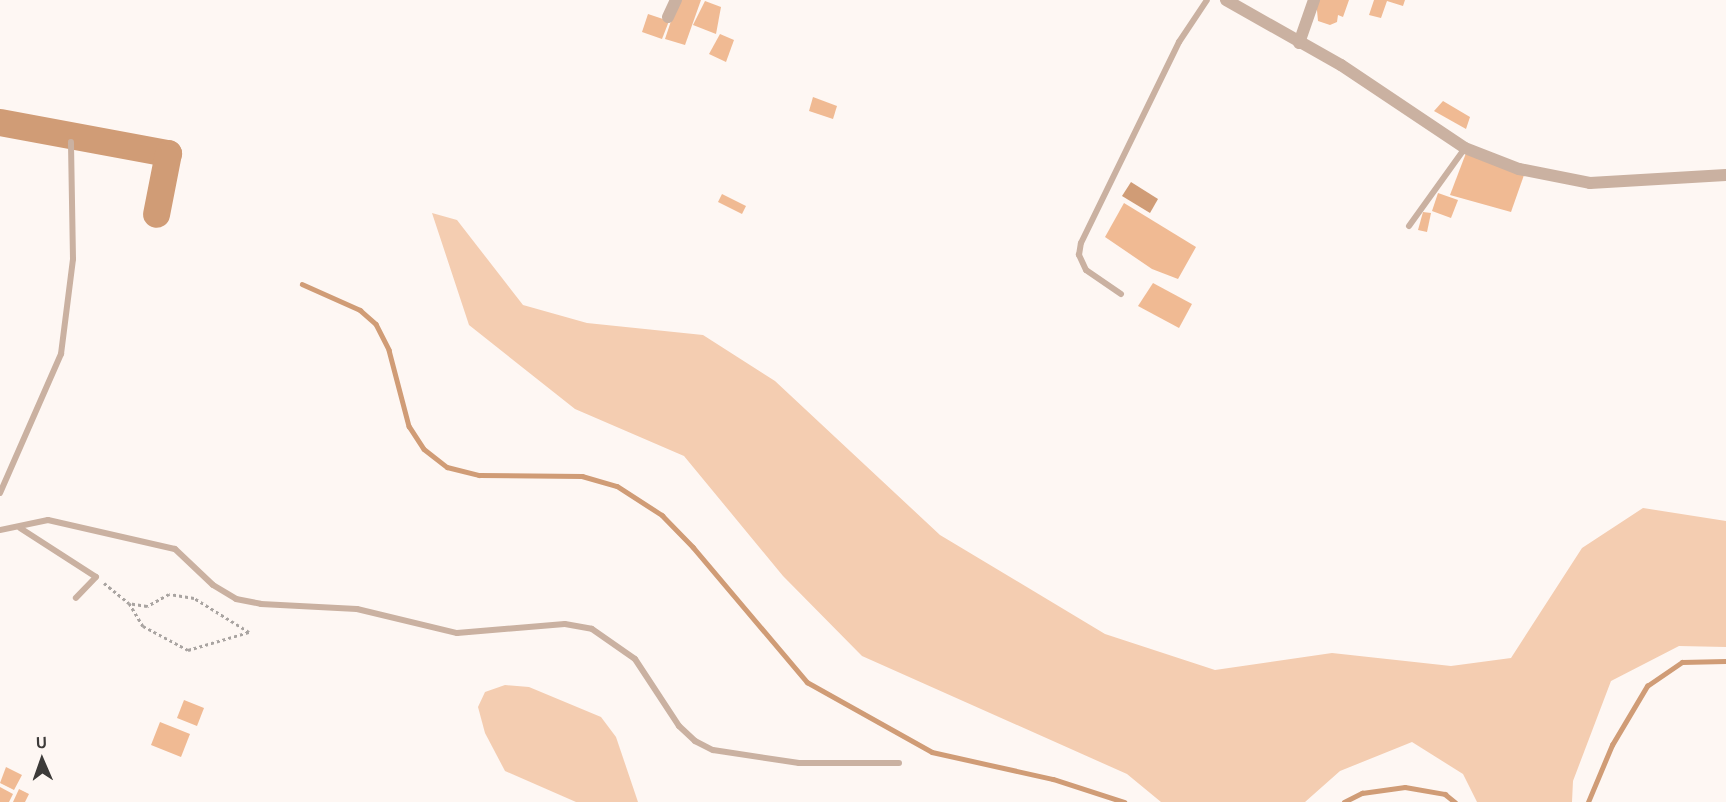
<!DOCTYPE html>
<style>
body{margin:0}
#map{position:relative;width:1726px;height:802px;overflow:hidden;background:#fef7f3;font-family:Ubuntu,sans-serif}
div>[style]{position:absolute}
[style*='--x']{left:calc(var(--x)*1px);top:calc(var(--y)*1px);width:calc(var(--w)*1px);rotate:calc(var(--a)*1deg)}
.green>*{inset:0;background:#f4cdb1}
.water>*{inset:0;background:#d09c76}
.stream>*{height:4.5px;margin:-2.25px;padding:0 2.25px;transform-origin:2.25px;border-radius:2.25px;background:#d09c76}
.river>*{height:27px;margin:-13.5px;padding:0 13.5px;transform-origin:13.5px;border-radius:13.5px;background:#d09c76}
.building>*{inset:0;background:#f0ba93}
.path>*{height:3px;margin-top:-1.5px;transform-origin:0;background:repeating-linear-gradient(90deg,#a9a4a1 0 3px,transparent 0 6px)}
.service>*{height:6px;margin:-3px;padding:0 3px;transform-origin:3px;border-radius:3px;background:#cab1a1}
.minor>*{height:12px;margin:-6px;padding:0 6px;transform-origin:6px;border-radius:6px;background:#cab1a1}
span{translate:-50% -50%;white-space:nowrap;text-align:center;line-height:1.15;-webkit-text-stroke:4.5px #fef7f3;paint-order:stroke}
.north{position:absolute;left:12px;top:730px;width:60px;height:60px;-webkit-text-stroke:4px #fef7f3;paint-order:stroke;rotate:358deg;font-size:16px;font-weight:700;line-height:24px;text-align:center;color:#3d3b39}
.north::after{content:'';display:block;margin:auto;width:21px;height:27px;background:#3d3b39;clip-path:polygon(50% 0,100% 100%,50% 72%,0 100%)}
</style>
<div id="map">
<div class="green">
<div style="clip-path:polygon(432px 213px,457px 220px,523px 305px,587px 323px,703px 335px,775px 381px,940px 535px,1105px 634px,1215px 670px,1332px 653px,1451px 666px,1511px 658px,1582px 548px,1643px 508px,1726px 521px,1726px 647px,1679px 646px,1611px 681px,1573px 781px,1572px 802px,1477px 802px,1463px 774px,1412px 742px,1340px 771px,1305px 802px,1161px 802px,1127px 774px,862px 656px,783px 576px,684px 456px,575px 409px,469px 325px)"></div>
<div style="clip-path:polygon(505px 685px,529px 687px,601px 717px,616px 737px,638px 802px,576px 802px,505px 771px,485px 733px,478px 707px,485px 692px)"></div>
</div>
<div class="water">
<div style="clip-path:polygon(1131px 182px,1158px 199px,1150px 213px,1122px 196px)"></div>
</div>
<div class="stream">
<div style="--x:302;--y:284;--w:64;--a:24.1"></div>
<div style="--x:360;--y:310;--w:21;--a:41"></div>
<div style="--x:376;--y:324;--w:29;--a:63"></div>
<div style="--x:389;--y:350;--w:79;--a:75.3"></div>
<div style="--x:409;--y:426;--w:27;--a:57"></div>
<div style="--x:424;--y:449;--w:29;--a:38"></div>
<div style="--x:447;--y:467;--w:33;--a:14"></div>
<div style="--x:479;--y:475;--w:103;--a:0.6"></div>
<div style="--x:582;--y:476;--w:36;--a:16"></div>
<div style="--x:617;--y:486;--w:54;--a:32.8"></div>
<div style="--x:662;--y:515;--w:45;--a:45.9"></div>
<div style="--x:693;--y:547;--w:177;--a:49.8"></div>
<div style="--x:807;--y:682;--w:143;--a:29.2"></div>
<div style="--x:932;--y:752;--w:124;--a:12.6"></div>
<div style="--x:1053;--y:779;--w:75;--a:17.9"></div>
<div style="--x:1344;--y:802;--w:20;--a:-27"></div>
<div style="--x:1362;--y:793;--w:43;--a:-7.9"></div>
<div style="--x:1405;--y:787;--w:41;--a:9.9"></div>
<div style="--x:1445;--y:794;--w:13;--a:39"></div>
<div style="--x:1588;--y:802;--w:62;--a:-67.2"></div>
<div style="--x:1612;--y:745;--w:69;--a:-59.3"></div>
<div style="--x:1647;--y:686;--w:42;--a:-34.4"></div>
<div style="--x:1682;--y:662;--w:44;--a:-1.3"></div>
</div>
<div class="river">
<div style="--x:0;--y:122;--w:171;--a:10.5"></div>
<div style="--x:168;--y:153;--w:62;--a:101.1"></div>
</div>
<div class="building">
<div style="clip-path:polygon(678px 0,701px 0,685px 45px,665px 39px)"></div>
<div style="clip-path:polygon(1316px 0,1349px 0,1343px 17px,1338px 15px,1337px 22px,1330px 25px,1318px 21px)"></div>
<div style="clip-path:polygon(1374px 0,1405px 0,1403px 6px,1387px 1px,1381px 18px,1369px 15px)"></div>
<div style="clip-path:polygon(705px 1px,721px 7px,716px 34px,693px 25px)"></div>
<div style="clip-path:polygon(648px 14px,669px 21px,662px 39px,642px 32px)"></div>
<div style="clip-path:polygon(720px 34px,734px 40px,726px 62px,709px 54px)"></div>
<div style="clip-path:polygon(813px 97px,837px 106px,833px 119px,809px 111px)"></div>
<div style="clip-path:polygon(1443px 101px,1470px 117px,1466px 129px,1434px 111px)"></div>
<div style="clip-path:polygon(1466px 153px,1524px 175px,1511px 212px,1450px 195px)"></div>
<div style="clip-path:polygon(1438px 193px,1458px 200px,1451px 218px,1432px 211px)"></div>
<div style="clip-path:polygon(722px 194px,746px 206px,742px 214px,718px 202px)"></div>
<div style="clip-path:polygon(1124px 203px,1196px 247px,1178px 279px,1152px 269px,1105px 237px)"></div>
<div style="clip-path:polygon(1423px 212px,1431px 213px,1427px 232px,1418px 230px)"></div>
<div style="clip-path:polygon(1153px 283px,1192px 304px,1179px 328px,1138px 306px)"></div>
<div style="clip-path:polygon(184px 700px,204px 708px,197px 726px,177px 718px)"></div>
<div style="clip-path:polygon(160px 722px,190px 734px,181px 757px,151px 745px)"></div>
<div style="clip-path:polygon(6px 767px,22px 775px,14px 790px,0 783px)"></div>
<div style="clip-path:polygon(0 787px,13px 794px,9px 802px,0 802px)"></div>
<div style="clip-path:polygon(19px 789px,29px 794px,25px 802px,13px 802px)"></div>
</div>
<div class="path">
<div style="--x:104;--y:583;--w:32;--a:39"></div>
<div style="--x:129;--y:603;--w:27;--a:59"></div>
<div style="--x:143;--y:626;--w:51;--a:28.1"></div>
<div style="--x:188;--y:650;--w:64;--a:-16.4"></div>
<div style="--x:249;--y:632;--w:65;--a:-148.3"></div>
<div style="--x:194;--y:598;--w:25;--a:-171"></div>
<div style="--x:169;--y:594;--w:25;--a:151"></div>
<div style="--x:147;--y:606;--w:18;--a:-171"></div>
</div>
<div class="service">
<div style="--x:1409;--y:226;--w:96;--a:-54.3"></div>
<div style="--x:1121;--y:294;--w:42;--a:-145.6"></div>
<div style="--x:1086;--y:270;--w:17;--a:-115"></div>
<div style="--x:1079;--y:255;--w:12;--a:-81"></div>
<div style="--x:1081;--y:243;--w:224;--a:-64"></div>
<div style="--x:1179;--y:42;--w:50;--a:-56.3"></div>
<div style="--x:0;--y:493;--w:152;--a:-66.3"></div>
<div style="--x:61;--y:354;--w:96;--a:-82.8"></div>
<div style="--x:73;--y:259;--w:117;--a:-91"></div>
<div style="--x:20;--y:528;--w:90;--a:32.8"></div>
<div style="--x:96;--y:577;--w:29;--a:134"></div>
<div style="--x:0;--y:530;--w:49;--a:-11.8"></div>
<div style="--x:48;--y:520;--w:130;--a:12.9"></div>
<div style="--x:175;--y:549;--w:52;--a:43.5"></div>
<div style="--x:213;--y:585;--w:27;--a:31"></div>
<div style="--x:236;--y:599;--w:25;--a:11"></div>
<div style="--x:261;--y:604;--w:96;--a:3"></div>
<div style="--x:357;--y:609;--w:103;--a:13.5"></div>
<div style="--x:457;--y:633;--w:108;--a:-4.8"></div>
<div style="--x:565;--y:624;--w:27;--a:10"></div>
<div style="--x:592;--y:629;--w:52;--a:34.9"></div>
<div style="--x:635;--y:659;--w:80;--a:56.7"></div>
<div style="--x:679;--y:726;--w:22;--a:43"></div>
<div style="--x:695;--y:741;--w:20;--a:27"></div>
<div style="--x:713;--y:750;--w:87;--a:8.6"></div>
<div style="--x:799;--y:763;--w:100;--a:0"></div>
</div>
<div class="minor">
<div style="--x:1226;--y:0;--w:132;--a:29.5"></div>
<div style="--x:1341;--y:65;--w:149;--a:33.8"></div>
<div style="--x:1465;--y:148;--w:58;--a:21.3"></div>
<div style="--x:1519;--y:169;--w:72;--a:11.2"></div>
<div style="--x:1590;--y:183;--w:136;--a:-3.4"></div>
<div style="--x:668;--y:17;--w:19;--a:-65"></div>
<div style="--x:1299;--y:43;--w:46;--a:-70.8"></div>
</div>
<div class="north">U</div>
</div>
